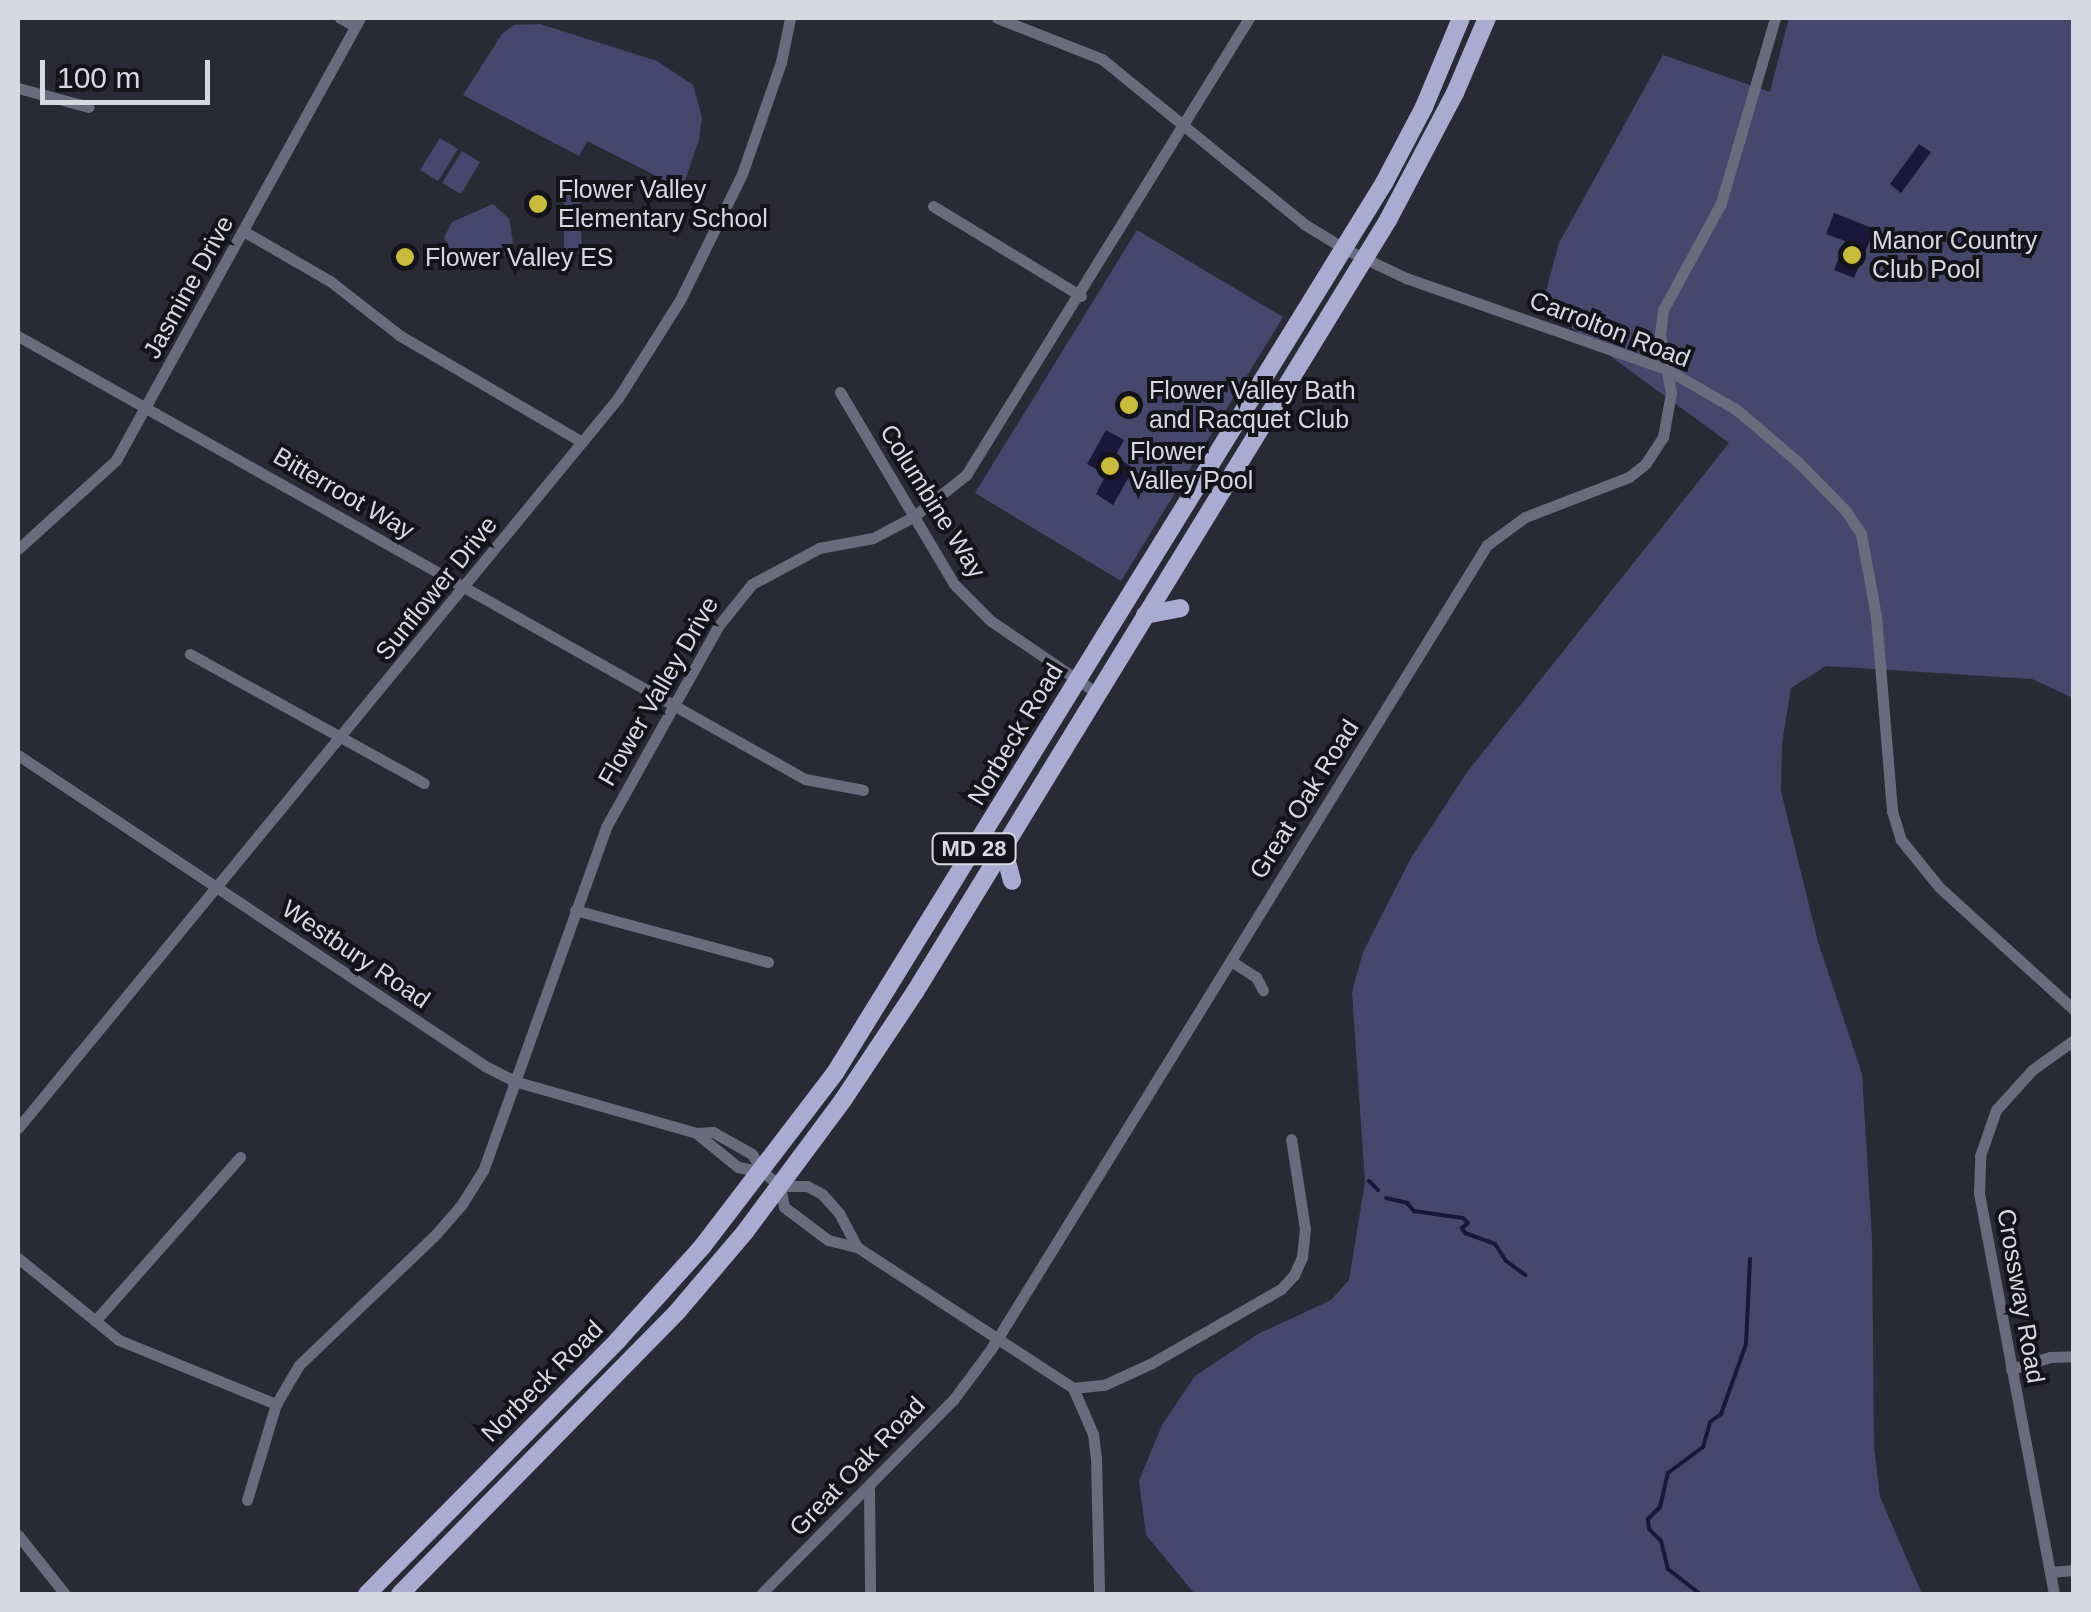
<!DOCTYPE html>
<style>
body{margin:0}
#map{position:relative;width:2091px;height:1612px;overflow:hidden;background:#2a2a37;font-family:Helvetica,sans-serif}
div>[style]{position:absolute}
[style*='--x']{left:calc(var(--x)*1px);top:calc(var(--y)*1px);width:calc(var(--w)*1px);rotate:calc(var(--a)*1deg)}
.green>*{inset:0;background:#47476e}
.water>*{inset:0;background:#1a173a}
.stream>*{height:4px;margin:-2px;padding:0 2px;transform-origin:2px;border-radius:2px;background:#1a173a}
.minor>*{height:11px;margin:-5.5px;padding:0 5.5px;transform-origin:5.5px;border-radius:5.5px;background:#6b6b7e}
.primary>*{height:18px;margin:-9px;padding:0 9px;transform-origin:9px;border-radius:9px;background:#aaabd1}
.dots>*{width:28px;height:28px;translate:-50% -50%;box-sizing:border-box;border:5px solid #131319;border-radius:50%}
span{translate:-50% -50%;white-space:nowrap;text-align:center;line-height:1.15;-webkit-text-stroke:8px #131319;paint-order:stroke}
.shield-label span{padding:2px 8px;background:#131319;border:2px solid;border-radius:8px;-webkit-text-stroke-width:0}
.shield-label{font-size:22px;color:#d7d8e1;font-weight:700}
.poi-label{font-size:25px;color:#d7d8e1}
.left{translate:0 -50%;text-align:left}
.street-label{font-size:25px;color:#d7d8e1}
.frame{position:absolute;inset:0;border:20px solid #d7d8e1;pointer-events:none}
.scale{position:absolute;left:40px;top:60px;width:170px;height:45px;box-sizing:border-box;border:5px solid #d7d8e1;border-top:0;padding-left:12px;font-size:30px;line-height:35px;white-space:nowrap;color:#d7d8e1;-webkit-text-stroke:8px #131319;paint-order:stroke}
</style>
<div id="map">
<div class="green">
<div style="clip-path:polygon(1789px 18px,2073px 18px,2073px 698px,2032px 679px,1826px 666px,1791px 688px,1782px 743px,1781px 791px,1818px 942px,1862px 1074px,1872px 1238px,1874px 1446px,1880px 1497px,1922px 1594px,1195px 1594px,1146px 1535px,1139px 1481px,1162px 1425px,1195px 1376px,1258px 1334px,1331px 1300px,1349px 1280px,1365px 1182px,1352px 992px,1363px 952px,1411px 858px,1468px 771px,1729px 443px,1542px 306px,1559px 243px,1663px 55px,1770px 92px)"></div>
<div style="clip-path:polygon(540px 24px,657px 61px,693px 85px,702px 117px,699px 140px,682px 189px,587px 141px,579px 156px,463px 95px,502px 34px,514px 25px)"></div>
<div style="clip-path:polygon(440px 138px,458px 149px,438px 181px,420px 170px)"></div>
<div style="clip-path:polygon(462px 151px,480px 162px,461px 194px,442px 183px)"></div>
<div style="clip-path:polygon(580px 191px,582px 254px,564px 254px,564px 193px)"></div>
<div style="clip-path:polygon(493px 204px,509px 219px,513px 242px,509px 252px,489px 267px,457px 262px,444px 238px,452px 222px)"></div>
<div style="clip-path:polygon(1137px 230px,1283px 317px,1121px 581px,975px 493px)"></div>
</div>
<div class="water">
<div style="clip-path:polygon(1919px 144px,1931px 152px,1901px 193px,1890px 184px)"></div>
<div style="clip-path:polygon(1834px 213px,1875px 229px,1854px 278px,1834px 270px,1845px 241px,1826px 234px)"></div>
<div style="clip-path:polygon(1106px 430px,1124px 440px,1115px 457px,1134px 468px,1113px 505px,1096px 494px,1106px 475px,1087px 464px)"></div>
</div>
<div class="stream">
<div style="--x:1369;--y:1181;--w:13;--a:45"></div>
<div style="--x:1386;--y:1198;--w:22;--a:13"></div>
<div style="--x:1407;--y:1203;--w:11;--a:49"></div>
<div style="--x:1414;--y:1211;--w:49;--a:8.1"></div>
<div style="--x:1463;--y:1218;--w:7;--a:45"></div>
<div style="--x:1468;--y:1223;--w:8;--a:140"></div>
<div style="--x:1462;--y:1228;--w:6;--a:59"></div>
<div style="--x:1465;--y:1233;--w:32;--a:20"></div>
<div style="--x:1495;--y:1244;--w:20;--a:57"></div>
<div style="--x:1506;--y:1261;--w:24;--a:36"></div>
<div style="--x:1700;--y:1594;--w:41;--a:-142"></div>
<div style="--x:1668;--y:1569;--w:29;--a:-104"></div>
<div style="--x:1661;--y:1541;--w:17;--a:-135"></div>
<div style="--x:1649;--y:1529;--w:10;--a:-96"></div>
<div style="--x:1648;--y:1519;--w:17;--a:-45"></div>
<div style="--x:1660;--y:1507;--w:35;--a:-77"></div>
<div style="--x:1668;--y:1473;--w:44;--a:-36.6"></div>
<div style="--x:1703;--y:1447;--w:26;--a:-74"></div>
<div style="--x:1710;--y:1422;--w:14;--a:-36"></div>
<div style="--x:1721;--y:1414;--w:74;--a:-70.3"></div>
<div style="--x:1746;--y:1344;--w:85;--a:-87.3"></div>
</div>
<div class="minor">
<div style="--x:340;--y:18;--w:17;--a:28"></div>
<div style="--x:997;--y:18;--w:113;--a:21.3"></div>
<div style="--x:1102;--y:59;--w:261;--a:39.2"></div>
<div style="--x:1304;--y:224;--w:48;--a:31.4"></div>
<div style="--x:1345;--y:249;--w:68;--a:25.4"></div>
<div style="--x:1406;--y:278;--w:275;--a:19.3"></div>
<div style="--x:1666;--y:369;--w:82;--a:30"></div>
<div style="--x:1737;--y:410;--w:82;--a:40.5"></div>
<div style="--x:1799;--y:463;--w:66;--a:45.6"></div>
<div style="--x:1845;--y:510;--w:29;--a:56"></div>
<div style="--x:1861;--y:534;--w:83;--a:79.6"></div>
<div style="--x:1876;--y:616;--w:196;--a:85.3"></div>
<div style="--x:1892;--y:811;--w:30;--a:73"></div>
<div style="--x:1901;--y:840;--w:60;--a:51"></div>
<div style="--x:1939;--y:887;--w:183;--a:42.3"></div>
<div style="--x:18;--y:88;--w:73;--a:15"></div>
<div style="--x:933;--y:206;--w:173;--a:31.3"></div>
<div style="--x:245;--y:232;--w:98;--a:30"></div>
<div style="--x:330;--y:281;--w:88;--a:38"></div>
<div style="--x:399;--y:335;--w:212;--a:30.3"></div>
<div style="--x:18;--y:336;--w:903;--a:29.38"></div>
<div style="--x:805;--y:779;--w:59;--a:10.7"></div>
<div style="--x:840;--y:392;--w:223;--a:59.3"></div>
<div style="--x:954;--y:584;--w:52;--a:45"></div>
<div style="--x:991;--y:621;--w:128;--a:34.2"></div>
<div style="--x:18;--y:549;--w:132;--a:-42.2"></div>
<div style="--x:116;--y:460;--w:505;--a:-61.1"></div>
<div style="--x:190;--y:654;--w:267;--a:28.9"></div>
<div style="--x:18;--y:755;--w:561;--a:33.66"></div>
<div style="--x:485;--y:1066;--w:33;--a:27"></div>
<div style="--x:514;--y:1081;--w:189;--a:15.9"></div>
<div style="--x:696;--y:1133;--w:17;--a:-3"></div>
<div style="--x:713;--y:1132;--w:45;--a:29.4"></div>
<div style="--x:752;--y:1154;--w:21;--a:59"></div>
<div style="--x:763;--y:1172;--w:22;--a:39"></div>
<div style="--x:780;--y:1186;--w:27;--a:0"></div>
<div style="--x:807;--y:1186;--w:17;--a:28"></div>
<div style="--x:822;--y:1194;--w:25;--a:48"></div>
<div style="--x:839;--y:1213;--w:38;--a:62"></div>
<div style="--x:575;--y:910;--w:200;--a:15.1"></div>
<div style="--x:1231;--y:961;--w:30;--a:33"></div>
<div style="--x:1256;--y:977;--w:15;--a:62"></div>
<div style="--x:18;--y:1128;--w:945;--a:-50.58"></div>
<div style="--x:618;--y:398;--w:116;--a:-57.7"></div>
<div style="--x:680;--y:300;--w:140;--a:-63.8"></div>
<div style="--x:742;--y:174;--w:119;--a:-70.8"></div>
<div style="--x:781;--y:62;--w:45;--a:-78.4"></div>
<div style="--x:696;--y:1133;--w:54;--a:39"></div>
<div style="--x:738;--y:1167;--w:25;--a:11"></div>
<div style="--x:780;--y:1186;--w:21;--a:79"></div>
<div style="--x:784;--y:1207;--w:55;--a:36.9"></div>
<div style="--x:828;--y:1240;--w:30;--a:14"></div>
<div style="--x:857;--y:1247;--w:258;--a:33.1"></div>
<div style="--x:1073;--y:1388;--w:50;--a:66.5"></div>
<div style="--x:1093;--y:1434;--w:24;--a:83"></div>
<div style="--x:1096;--y:1458;--w:136;--a:88.7"></div>
<div style="--x:18;--y:1258;--w:130;--a:39.1"></div>
<div style="--x:119;--y:1340;--w:170;--a:22.2"></div>
<div style="--x:95;--y:1321;--w:219;--a:-48.5"></div>
<div style="--x:2011;--y:1369;--w:41;--a:-17.1"></div>
<div style="--x:2050;--y:1357;--w:24;--a:-2"></div>
<div style="--x:1073;--y:1388;--w:31;--a:-6"></div>
<div style="--x:1104;--y:1385;--w:51;--a:-24.5"></div>
<div style="--x:1150;--y:1364;--w:151;--a:-29.8"></div>
<div style="--x:1281;--y:1289;--w:19;--a:-47"></div>
<div style="--x:1294;--y:1275;--w:20;--a:-66"></div>
<div style="--x:1302;--y:1257;--w:28;--a:-84"></div>
<div style="--x:1305;--y:1229;--w:91;--a:-98.8"></div>
<div style="--x:869;--y:1490;--w:104;--a:89.4"></div>
<div style="--x:247;--y:1500;--w:100;--a:-73.2"></div>
<div style="--x:276;--y:1404;--w:45;--a:-59.5"></div>
<div style="--x:299;--y:1365;--w:190;--a:-43.7"></div>
<div style="--x:436;--y:1234;--w:40;--a:-49"></div>
<div style="--x:462;--y:1204;--w:39;--a:-58"></div>
<div style="--x:483;--y:1171;--w:365;--a:-70.3"></div>
<div style="--x:606;--y:827;--w:231;--a:-60.8"></div>
<div style="--x:719;--y:625;--w:53;--a:-51.2"></div>
<div style="--x:752;--y:584;--w:76;--a:-28.2"></div>
<div style="--x:819;--y:548;--w:55;--a:-10.5"></div>
<div style="--x:873;--y:538;--w:45;--a:-27.7"></div>
<div style="--x:913;--y:517;--w:68;--a:-38.4"></div>
<div style="--x:966;--y:475;--w:538;--a:-58.23"></div>
<div style="--x:18;--y:1535;--w:75;--a:51.5"></div>
<div style="--x:2050;--y:1572;--w:24;--a:-5"></div>
<div style="--x:761;--y:1594;--w:273;--a:-45.3"></div>
<div style="--x:953;--y:1400;--w:64;--a:-53.3"></div>
<div style="--x:991;--y:1349;--w:945;--a:-58.33"></div>
<div style="--x:1487;--y:545;--w:47;--a:-36.4"></div>
<div style="--x:1525;--y:517;--w:111;--a:-21"></div>
<div style="--x:1629;--y:477;--w:22;--a:-39"></div>
<div style="--x:1646;--y:463;--w:31;--a:-57"></div>
<div style="--x:1663;--y:437;--w:45;--a:-79.7"></div>
<div style="--x:1671;--y:393;--w:60;--a:-100.6"></div>
<div style="--x:1660;--y:334;--w:24;--a:-83"></div>
<div style="--x:1663;--y:310;--w:122;--a:-61.5"></div>
<div style="--x:1721;--y:203;--w:193;--a:-73.7"></div>
<div style="--x:2054;--y:1594;--w:408;--a:-100.6"></div>
<div style="--x:1979;--y:1193;--w:37;--a:-88"></div>
<div style="--x:1980;--y:1156;--w:49;--a:-70.8"></div>
<div style="--x:1996;--y:1110;--w:54;--a:-48"></div>
<div style="--x:2032;--y:1070;--w:52;--a:-35.5"></div>
</div>
<div class="primary">
<div style="--x:1145;--y:615;--w:36;--a:-11"></div>
<div style="--x:1003;--y:847;--w:35;--a:75"></div>
<div style="--x:367;--y:1594;--w:357;--a:-45.3"></div>
<div style="--x:618;--y:1340;--w:125;--a:-47.9"></div>
<div style="--x:702;--y:1247;--w:219;--a:-52.6"></div>
<div style="--x:835;--y:1073;--w:1046;--a:-58.33"></div>
<div style="--x:1384;--y:183;--w:86;--a:-62.2"></div>
<div style="--x:1424;--y:107;--w:96;--a:-67.4"></div>
<div style="--x:400;--y:1594;--w:395;--a:-45.5"></div>
<div style="--x:677;--y:1312;--w:105;--a:-49.6"></div>
<div style="--x:745;--y:1232;--w:164;--a:-53.4"></div>
<div style="--x:843;--y:1100;--w:130;--a:-56.3"></div>
<div style="--x:915;--y:992;--w:905;--a:-58.5"></div>
<div style="--x:1388;--y:220;--w:144;--a:-62.2"></div>
<div style="--x:1455;--y:93;--w:82;--a:-66.9"></div>
</div>
<div class="dots">
<div style="left:538px;top:204px;background:#c8bb3b"></div>
<div style="left:1852px;top:255px;background:#c8bb3b"></div>
<div style="left:405px;top:257px;background:#c8bb3b"></div>
<div style="left:1129px;top:405px;background:#c8bb3b"></div>
<div style="left:1110px;top:466px;background:#c8bb3b"></div>
</div>
<div class="shield-label">
<span style="left:974px;top:849px">MD 28</span>
</div>
<div class="poi-label">
<span class="left" style="left:558px;top:204px">Flower Valley<br>Elementary School</span>
<span class="left" style="left:1872px;top:255px">Manor Country<br>Club Pool</span>
<span class="left" style="left:425px;top:257px">Flower Valley ES</span>
<span class="left" style="left:1149px;top:405px">Flower Valley Bath<br>and Racquet Club</span>
<span class="left" style="left:1130px;top:466px">Flower<br>Valley Pool</span>
</div>
<div class="street-label">
<span style="left:188px;top:287px;rotate:-61deg">Jasmine Drive</span>
<span style="left:1610px;top:329px;rotate:21deg">Carrolton Road</span>
<span style="left:344px;top:493px;rotate:30deg">Bitterroot Way</span>
<span style="left:933px;top:501px;rotate:58deg">Columbine Way</span>
<span style="left:436px;top:588px;rotate:-51deg">Sunflower Drive</span>
<span style="left:658px;top:691px;rotate:-60deg">Flower Valley Drive</span>
<span style="left:1015px;top:734px;rotate:-59deg">Norbeck Road</span>
<span style="left:1304px;top:799px;rotate:-58deg">Great Oak Road</span>
<span style="left:356px;top:954px;rotate:34deg">Westbury Road</span>
<span style="left:2021px;top:1296px;rotate:80deg">Crossway Road</span>
<span style="left:542px;top:1381px;rotate:-45deg">Norbeck Road</span>
<span style="left:857px;top:1466px;rotate:-46deg">Great Oak Road</span>
</div>
<div class="frame"></div>
<div class="scale">100 m</div>
</div>
